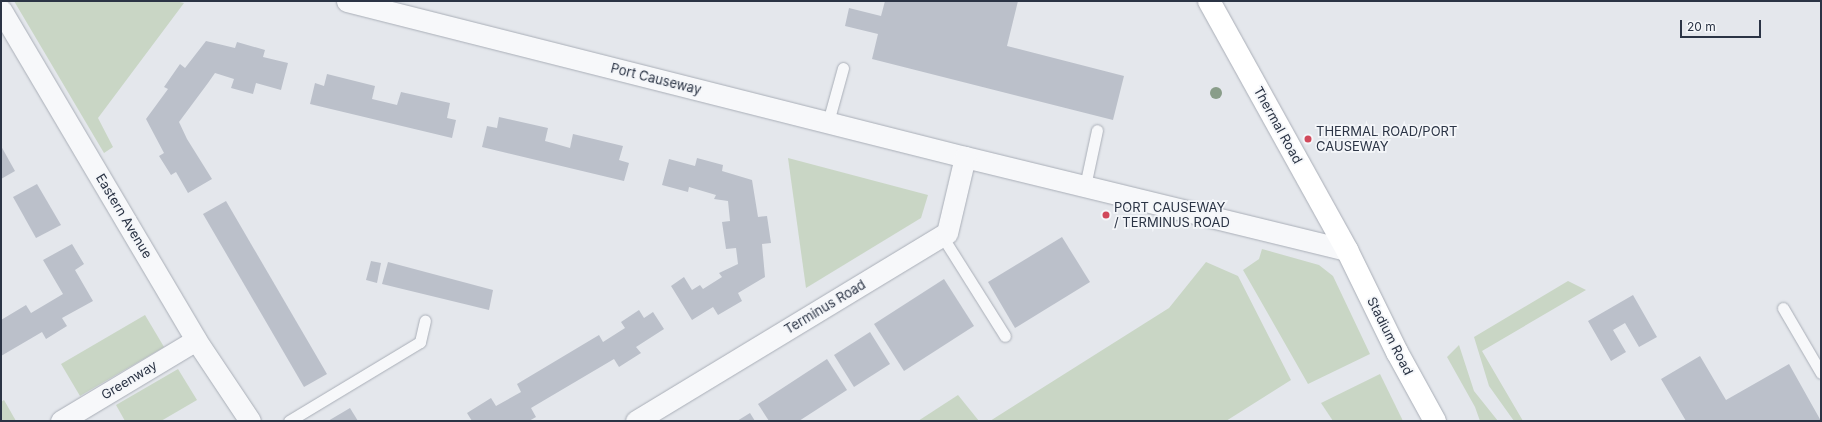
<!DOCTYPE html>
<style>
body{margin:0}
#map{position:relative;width:1822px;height:422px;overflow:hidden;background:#e4e7ec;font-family:Inter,sans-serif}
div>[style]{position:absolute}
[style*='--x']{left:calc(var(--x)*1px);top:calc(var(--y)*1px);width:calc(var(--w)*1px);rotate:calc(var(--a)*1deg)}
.green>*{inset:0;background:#c9d6c5}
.building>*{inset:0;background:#bbc0ca}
.roads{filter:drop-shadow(0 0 1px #a9aeb7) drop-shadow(0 0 1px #a9aeb7)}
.lane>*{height:11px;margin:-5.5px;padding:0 5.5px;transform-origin:5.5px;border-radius:5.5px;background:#f7f8fa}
.street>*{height:21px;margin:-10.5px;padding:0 10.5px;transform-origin:10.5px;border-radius:10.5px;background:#f7f8fa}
.secondary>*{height:22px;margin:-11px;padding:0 11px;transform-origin:11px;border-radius:11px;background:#fff}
.trees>*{width:12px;height:12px;margin:-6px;border-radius:50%;background:#899d89}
.dots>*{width:11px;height:11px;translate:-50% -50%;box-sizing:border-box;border:2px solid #f4f6f9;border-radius:50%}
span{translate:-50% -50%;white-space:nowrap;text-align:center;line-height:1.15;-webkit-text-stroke:3.5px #f4f6f9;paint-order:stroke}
.street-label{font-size:13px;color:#2b3445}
.poi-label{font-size:13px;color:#2b3445}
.left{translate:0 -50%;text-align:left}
.frame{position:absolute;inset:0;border:2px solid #2b3445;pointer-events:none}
.scale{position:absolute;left:1680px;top:20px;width:81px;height:18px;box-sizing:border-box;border:2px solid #2b3445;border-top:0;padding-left:5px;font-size:12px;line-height:14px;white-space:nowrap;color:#2b3445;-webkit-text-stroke:3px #f4f6f9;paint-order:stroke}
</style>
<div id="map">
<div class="green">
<div style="clip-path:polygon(14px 1px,175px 1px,184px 3px,98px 118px,113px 147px,104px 153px)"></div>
<div style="clip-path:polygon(788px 158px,928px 195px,921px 218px,806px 288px)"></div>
<div style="clip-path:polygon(1262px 249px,1319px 265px,1333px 276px,1370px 354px,1308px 384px,1243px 270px,1259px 259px)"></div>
<div style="clip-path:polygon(1206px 262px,1238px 276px,1291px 380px,1226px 421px,990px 421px,1169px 308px)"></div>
<div style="clip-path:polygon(1568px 281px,1586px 290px,1482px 351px,1523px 421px,1514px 421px,1489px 386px,1474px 337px)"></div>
<div style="clip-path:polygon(145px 315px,164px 347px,80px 396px,61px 364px)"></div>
<div style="clip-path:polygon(1459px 345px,1474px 391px,1498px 421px,1480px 421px,1475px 407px,1447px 357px)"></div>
<div style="clip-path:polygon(178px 369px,197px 400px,161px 421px,125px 421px,116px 405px)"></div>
<div style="clip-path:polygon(1380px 374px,1403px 421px,1333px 421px,1321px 403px)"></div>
<div style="clip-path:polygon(958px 395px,979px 421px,918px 421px)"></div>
<div style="clip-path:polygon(4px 400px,16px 421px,1px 421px,1px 402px)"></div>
</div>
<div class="building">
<div style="clip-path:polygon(885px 1px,1018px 1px,1007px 46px,1124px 76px,1113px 120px,872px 59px,878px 34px,845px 26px,849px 8px,881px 16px)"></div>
<div style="clip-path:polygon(206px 41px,235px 48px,237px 42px,265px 50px,263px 57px,288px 63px,281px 90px,256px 83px,253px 94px,231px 88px,234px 79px,215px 73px,208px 83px,179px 122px,187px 139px,212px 179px,188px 193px,176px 172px,171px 175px,159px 156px,164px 153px,146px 119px,168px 89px,164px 87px,180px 64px,185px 68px)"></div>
<div style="clip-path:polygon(327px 74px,375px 86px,372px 99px,397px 105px,401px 92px,450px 103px,447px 118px,456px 120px,452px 138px,310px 104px,315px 83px,324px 86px)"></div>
<div style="clip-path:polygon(499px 117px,548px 128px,545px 141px,556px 144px,570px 148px,573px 134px,623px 146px,619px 160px,629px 163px,624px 181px,482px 147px,487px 126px,497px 128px)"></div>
<div style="clip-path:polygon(1px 146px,15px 171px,1px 179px)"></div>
<div style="clip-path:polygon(697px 158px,723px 165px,722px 171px,752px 180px,758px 217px,767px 216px,771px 243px,762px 244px,765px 277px,738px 293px,742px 301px,718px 315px,713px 307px,692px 320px,671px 286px,684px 277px,692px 290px,700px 285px,703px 289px,722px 277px,719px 273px,738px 264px,736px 248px,726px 249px,722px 222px,730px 221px,728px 201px,714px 199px,716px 195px,689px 187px,688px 192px,662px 185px,669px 159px,695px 166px)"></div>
<div style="clip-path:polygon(37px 184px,61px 225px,36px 238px,13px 197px)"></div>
<div style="clip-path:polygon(226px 201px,327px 374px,304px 387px,203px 214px)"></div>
<div style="clip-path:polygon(1062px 237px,1090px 282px,1015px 328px,988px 282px)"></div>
<div style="clip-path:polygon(72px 244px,84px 264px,75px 270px,93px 301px,62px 318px,67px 326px,46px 339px,42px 332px,1px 356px,1px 320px,26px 305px,31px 313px,63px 294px,43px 260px)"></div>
<div style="clip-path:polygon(371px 261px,381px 263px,377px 283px,366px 280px)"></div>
<div style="clip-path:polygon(388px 262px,493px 290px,489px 310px,382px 284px)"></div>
<div style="clip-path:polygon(944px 279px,974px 326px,904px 371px,874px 324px)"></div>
<div style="clip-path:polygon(1633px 295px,1657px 337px,1639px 347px,1625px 323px,1613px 330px,1626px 352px,1611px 361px,1588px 321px)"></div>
<div style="clip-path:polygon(639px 310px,644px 318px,653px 312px,664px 329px,636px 347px,641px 353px,619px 367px,614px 359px,531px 408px,536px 417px,529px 421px,472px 421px,467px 413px,491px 398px,496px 406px,521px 392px,517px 384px,599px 335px,603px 342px,625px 328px,621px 322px)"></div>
<div style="clip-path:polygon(870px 332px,890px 364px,854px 387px,834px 355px)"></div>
<div style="clip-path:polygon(1700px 356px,1726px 400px,1789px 364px,1821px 421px,1686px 421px,1661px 379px)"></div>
<div style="clip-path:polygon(827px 359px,847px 390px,799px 421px,769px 421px,758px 404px)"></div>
<div style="clip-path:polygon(350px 408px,358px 421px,328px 421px)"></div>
<div style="clip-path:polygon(750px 413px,755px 421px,737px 421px)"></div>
</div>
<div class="roads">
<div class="lane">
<div style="--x:828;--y:122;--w:56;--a:-74.5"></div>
<div style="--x:1085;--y:186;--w:57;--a:-77.9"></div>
<div style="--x:942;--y:236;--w:118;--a:57.8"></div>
<div style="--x:1783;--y:308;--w:75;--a:59.7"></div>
<div style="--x:289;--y:421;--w:153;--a:-31.1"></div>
<div style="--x:420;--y:342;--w:22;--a:-77"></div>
</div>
<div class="street">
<div style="--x:347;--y:1;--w:637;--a:14.17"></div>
<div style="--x:965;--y:157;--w:393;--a:13.7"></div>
<div style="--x:1;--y:10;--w:383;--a:59.4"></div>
<div style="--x:196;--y:340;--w:97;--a:56.3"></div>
<div style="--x:61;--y:421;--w:157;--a:-31"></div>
<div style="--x:636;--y:421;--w:363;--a:-31.2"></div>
<div style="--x:947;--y:233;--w:78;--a:-76.7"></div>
</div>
<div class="secondary">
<div style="--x:1209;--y:1;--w:285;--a:61"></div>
<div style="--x:1347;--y:250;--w:114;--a:63.9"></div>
<div style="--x:1397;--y:352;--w:79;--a:61.2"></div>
</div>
</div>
<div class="trees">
<div style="left:1216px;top:93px"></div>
</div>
<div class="dots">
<div style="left:1308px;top:139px;background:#d1495b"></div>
<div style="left:1106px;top:215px;background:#d1495b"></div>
</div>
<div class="street-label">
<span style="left:656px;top:79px;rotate:14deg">Port Causeway</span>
<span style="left:1278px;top:125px;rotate:61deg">Thermal Road</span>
<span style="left:124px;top:216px;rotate:59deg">Eastern Avenue</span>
<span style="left:825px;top:307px;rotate:-31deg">Terminus Road</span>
<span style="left:1390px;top:336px;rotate:63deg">Stadium Road</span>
<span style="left:129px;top:380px;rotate:-31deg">Greenway</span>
</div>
<div class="poi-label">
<span class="left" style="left:1316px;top:139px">THERMAL ROAD/PORT<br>CAUSEWAY</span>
<span class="left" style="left:1114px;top:215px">PORT CAUSEWAY<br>/ TERMINUS ROAD</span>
</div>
<div class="frame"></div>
<div class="scale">20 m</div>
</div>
